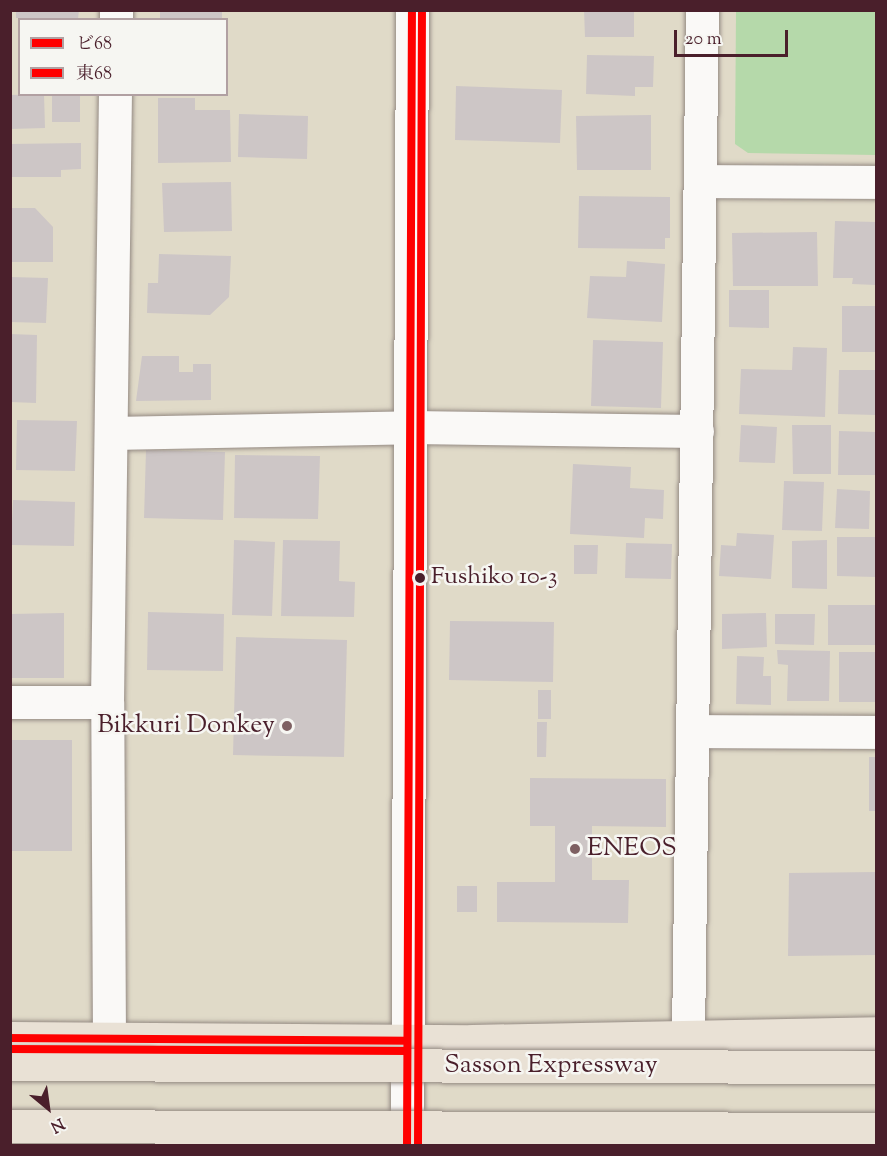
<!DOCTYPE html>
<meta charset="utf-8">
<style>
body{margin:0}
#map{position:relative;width:887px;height:1156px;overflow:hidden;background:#e0dac8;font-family:"Sorts Mill Goudy","Noto Serif JP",serif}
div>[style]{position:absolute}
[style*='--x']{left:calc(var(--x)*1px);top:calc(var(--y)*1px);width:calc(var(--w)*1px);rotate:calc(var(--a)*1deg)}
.green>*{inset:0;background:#b5d9aa}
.building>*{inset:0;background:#cdc6c6}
.roads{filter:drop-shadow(0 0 2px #948a83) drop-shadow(0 0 2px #948a83)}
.minor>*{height:33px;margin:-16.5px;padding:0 16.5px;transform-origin:16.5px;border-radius:16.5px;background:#faf9f7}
.highway>*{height:33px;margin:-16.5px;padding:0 16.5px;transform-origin:16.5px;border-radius:16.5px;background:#e9e1d5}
.bridges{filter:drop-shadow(0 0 2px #948a83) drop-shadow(0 0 2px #948a83)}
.highway-bridge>*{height:33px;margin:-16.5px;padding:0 16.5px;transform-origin:16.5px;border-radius:16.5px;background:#e9e1d5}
.bus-1>*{height:8px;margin:-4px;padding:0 4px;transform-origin:4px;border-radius:4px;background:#f00}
.bus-2>*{height:8px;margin:-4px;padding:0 4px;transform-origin:4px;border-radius:4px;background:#f00}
.dots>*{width:16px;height:16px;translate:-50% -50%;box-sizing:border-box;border:3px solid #f6f6f2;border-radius:50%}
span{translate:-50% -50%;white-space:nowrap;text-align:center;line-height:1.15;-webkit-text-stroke:5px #f6f6f2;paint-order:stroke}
.bus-label{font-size:24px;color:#4a1f2b}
.left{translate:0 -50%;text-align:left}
.poi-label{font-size:26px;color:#4a1f2b}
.right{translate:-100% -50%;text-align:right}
.street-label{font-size:26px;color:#4a1f2b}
.frame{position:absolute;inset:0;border:12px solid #4a1f2b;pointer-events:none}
.legend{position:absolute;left:18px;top:18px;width:210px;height:78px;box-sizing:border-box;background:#f6f6f2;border:2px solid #b1a0a2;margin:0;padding:8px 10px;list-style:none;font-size:18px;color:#4a1f2b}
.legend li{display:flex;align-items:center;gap:12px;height:30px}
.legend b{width:30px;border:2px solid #b1a0a2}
.north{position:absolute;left:18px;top:1078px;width:60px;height:60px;-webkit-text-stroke:4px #f6f6f2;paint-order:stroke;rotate:151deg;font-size:16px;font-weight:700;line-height:24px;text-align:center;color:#4a1f2b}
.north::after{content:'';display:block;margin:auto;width:21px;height:27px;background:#4a1f2b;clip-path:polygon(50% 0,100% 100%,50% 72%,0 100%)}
.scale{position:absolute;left:674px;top:30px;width:114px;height:27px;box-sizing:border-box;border:3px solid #4a1f2b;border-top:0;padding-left:8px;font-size:18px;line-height:21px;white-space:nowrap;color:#4a1f2b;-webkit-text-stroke:4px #f6f6f2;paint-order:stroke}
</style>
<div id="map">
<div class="green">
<div style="clip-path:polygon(736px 11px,876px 11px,876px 155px,748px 153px,735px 144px)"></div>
</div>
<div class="building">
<div style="clip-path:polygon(16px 10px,79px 10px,78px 19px,16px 18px)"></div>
<div style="clip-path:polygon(160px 10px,222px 10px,222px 20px,160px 20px)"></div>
<div style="clip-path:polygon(584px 10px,634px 10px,634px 37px,585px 37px)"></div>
<div style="clip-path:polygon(587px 55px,654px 56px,653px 87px,635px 87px,635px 96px,586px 94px)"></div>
<div style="clip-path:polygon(456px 86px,562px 90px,560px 143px,455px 140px)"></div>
<div style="clip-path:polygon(44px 94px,45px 128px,10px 129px,10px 95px)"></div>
<div style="clip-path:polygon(52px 94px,80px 94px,80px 122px,52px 122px)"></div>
<div style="clip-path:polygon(158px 98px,195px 98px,195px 110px,230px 110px,231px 162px,158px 163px)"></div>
<div style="clip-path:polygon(239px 114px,308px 116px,307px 159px,238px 157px)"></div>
<div style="clip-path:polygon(651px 115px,651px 170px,577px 170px,576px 116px)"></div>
<div style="clip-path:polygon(81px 143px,81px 169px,61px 170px,61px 177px,10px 177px,10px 144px)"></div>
<div style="clip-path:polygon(231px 182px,232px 231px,164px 232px,162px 183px)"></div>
<div style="clip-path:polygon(579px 196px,670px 197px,670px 238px,665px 238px,665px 249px,578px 248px)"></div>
<div style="clip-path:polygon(10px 208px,35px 208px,53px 227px,53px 262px,10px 262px)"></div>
<div style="clip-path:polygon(835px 221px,876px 222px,876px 285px,852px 284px,853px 278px,833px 278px)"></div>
<div style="clip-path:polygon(817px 232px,818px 286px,733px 286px,732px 233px)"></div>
<div style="clip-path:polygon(159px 254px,231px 256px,229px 297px,210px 315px,147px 313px,148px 283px,158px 283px)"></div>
<div style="clip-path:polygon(627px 261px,665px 264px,662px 322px,587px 318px,590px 276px,626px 277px)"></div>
<div style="clip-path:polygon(10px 277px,48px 278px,46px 323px,10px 322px)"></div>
<div style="clip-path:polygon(729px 290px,769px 290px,769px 328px,729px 327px)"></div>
<div style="clip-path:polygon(842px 306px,876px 306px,876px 352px,842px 352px)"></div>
<div style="clip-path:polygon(10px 334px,37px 335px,36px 403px,10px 402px)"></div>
<div style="clip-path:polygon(593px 340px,663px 342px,661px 408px,591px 406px)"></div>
<div style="clip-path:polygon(793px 347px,827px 348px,825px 417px,739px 414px,741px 369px,792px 370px)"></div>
<div style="clip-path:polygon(142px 356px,179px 356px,179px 372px,193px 372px,193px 364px,211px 364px,211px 400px,136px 401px)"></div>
<div style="clip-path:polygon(839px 370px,876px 370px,876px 415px,838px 414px)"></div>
<div style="clip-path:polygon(17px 420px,77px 421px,75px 471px,16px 470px)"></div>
<div style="clip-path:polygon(741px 425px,777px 427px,775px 463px,739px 462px)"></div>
<div style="clip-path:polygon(792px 425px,831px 425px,831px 474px,793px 474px)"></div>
<div style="clip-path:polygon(839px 431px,876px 432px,876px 475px,838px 475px)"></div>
<div style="clip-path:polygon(146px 450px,225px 452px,223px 520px,144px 518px)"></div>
<div style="clip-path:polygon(235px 455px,320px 456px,318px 519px,234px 518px)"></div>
<div style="clip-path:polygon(573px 464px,631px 467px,630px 488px,664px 490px,663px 519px,645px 518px,644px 538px,570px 534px)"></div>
<div style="clip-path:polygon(784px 481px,824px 482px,822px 531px,782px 530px)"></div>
<div style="clip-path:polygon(837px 489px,870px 491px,869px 529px,835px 528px)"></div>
<div style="clip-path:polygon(13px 500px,75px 502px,74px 546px,11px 545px)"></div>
<div style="clip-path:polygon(737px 533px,774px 535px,771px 579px,719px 576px,721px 545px,736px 546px)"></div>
<div style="clip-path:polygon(837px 537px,876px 537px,876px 577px,837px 576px)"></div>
<div style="clip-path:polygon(234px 540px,275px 542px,272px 616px,232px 615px)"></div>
<div style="clip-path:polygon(283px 540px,340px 541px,339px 581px,355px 582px,354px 617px,281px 616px)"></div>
<div style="clip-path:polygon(827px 540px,827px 589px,792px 588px,792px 541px)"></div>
<div style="clip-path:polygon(626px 543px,672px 544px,671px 579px,625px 578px)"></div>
<div style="clip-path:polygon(574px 545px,598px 545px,597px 574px,574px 574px)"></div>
<div style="clip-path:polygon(828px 605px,875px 605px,876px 645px,828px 645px)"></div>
<div style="clip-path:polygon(148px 612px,224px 614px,223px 671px,147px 670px)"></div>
<div style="clip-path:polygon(64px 613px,64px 678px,10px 678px,10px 614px)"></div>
<div style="clip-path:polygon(766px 613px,767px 647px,722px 649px,722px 614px)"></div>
<div style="clip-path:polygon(775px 614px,815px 614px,814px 645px,775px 644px)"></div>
<div style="clip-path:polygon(450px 621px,554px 622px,553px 682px,449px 680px)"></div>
<div style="clip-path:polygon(236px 637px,347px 640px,344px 757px,233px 755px)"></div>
<div style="clip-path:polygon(777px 650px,830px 651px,829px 701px,787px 701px,788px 665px,778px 664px)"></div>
<div style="clip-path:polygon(839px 652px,876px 652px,876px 702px,839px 702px)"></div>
<div style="clip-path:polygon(737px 656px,764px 657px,763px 676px,771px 676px,771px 705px,736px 704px)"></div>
<div style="clip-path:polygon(538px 690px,551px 690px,551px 719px,538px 719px)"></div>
<div style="clip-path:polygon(537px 722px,547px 722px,546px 757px,537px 757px)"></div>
<div style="clip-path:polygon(10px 740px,72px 740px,72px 851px,10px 851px)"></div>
<div style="clip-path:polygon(869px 757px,876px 757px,876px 811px,869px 811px)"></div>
<div style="clip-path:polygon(530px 778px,666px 779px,666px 827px,592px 826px,592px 880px,629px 880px,628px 923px,497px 922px,497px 882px,555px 882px,555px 826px,530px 826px)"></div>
<div style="clip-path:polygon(876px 872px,876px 955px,788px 956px,789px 873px)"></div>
<div style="clip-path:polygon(457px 886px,477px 886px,477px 912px,457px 912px)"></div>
</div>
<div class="roads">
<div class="minor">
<div style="--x:116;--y:20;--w:10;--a:-90"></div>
<div style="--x:701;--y:181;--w:175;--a:0.3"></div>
<div style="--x:111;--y:433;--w:301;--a:-1.1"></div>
<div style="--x:412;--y:427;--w:285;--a:0.8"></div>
<div style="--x:10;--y:702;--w:97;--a:0"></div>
<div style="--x:693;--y:731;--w:183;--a:0.3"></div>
<div style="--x:688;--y:1035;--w:1025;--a:-89.22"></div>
<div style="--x:109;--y:1040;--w:338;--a:-90.3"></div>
<div style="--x:107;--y:702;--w:608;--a:-89.25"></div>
<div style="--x:407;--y:1146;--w:1136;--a:-89.75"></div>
</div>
<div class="highway">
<div style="--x:10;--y:1038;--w:462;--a:0.4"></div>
<div style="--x:472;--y:1041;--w:404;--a:-1.1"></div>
</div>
</div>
<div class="bridges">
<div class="highway-bridge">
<div style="--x:10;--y:1064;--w:866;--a:0.2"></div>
<div style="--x:10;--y:1126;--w:866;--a:0.2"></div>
</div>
</div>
<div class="bus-1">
<div style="--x:10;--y:1038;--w:396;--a:0.4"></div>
<div style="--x:407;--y:1146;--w:1136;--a:-89.75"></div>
</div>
<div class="bus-2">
<div style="--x:10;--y:1049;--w:396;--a:0.3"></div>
<div style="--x:418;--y:1146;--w:1136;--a:-89.8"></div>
</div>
<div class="dots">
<div style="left:420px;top:578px;background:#4a1f2b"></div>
<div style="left:287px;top:726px;background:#7e6062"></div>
<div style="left:575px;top:849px;background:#7e6062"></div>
</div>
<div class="bus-label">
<span class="left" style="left:431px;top:578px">Fushiko 10-3</span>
</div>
<div class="poi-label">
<span class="right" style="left:275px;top:726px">Bikkuri Donkey</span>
<span class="left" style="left:587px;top:849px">ENEOS</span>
</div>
<div class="street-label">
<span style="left:551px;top:1066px">Sasson Expressway</span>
</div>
<div class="frame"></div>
<ul class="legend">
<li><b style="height:8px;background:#f00"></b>ビ68</li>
<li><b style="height:8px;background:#f00"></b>東68</li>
</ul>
<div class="north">N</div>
<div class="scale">20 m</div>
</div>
